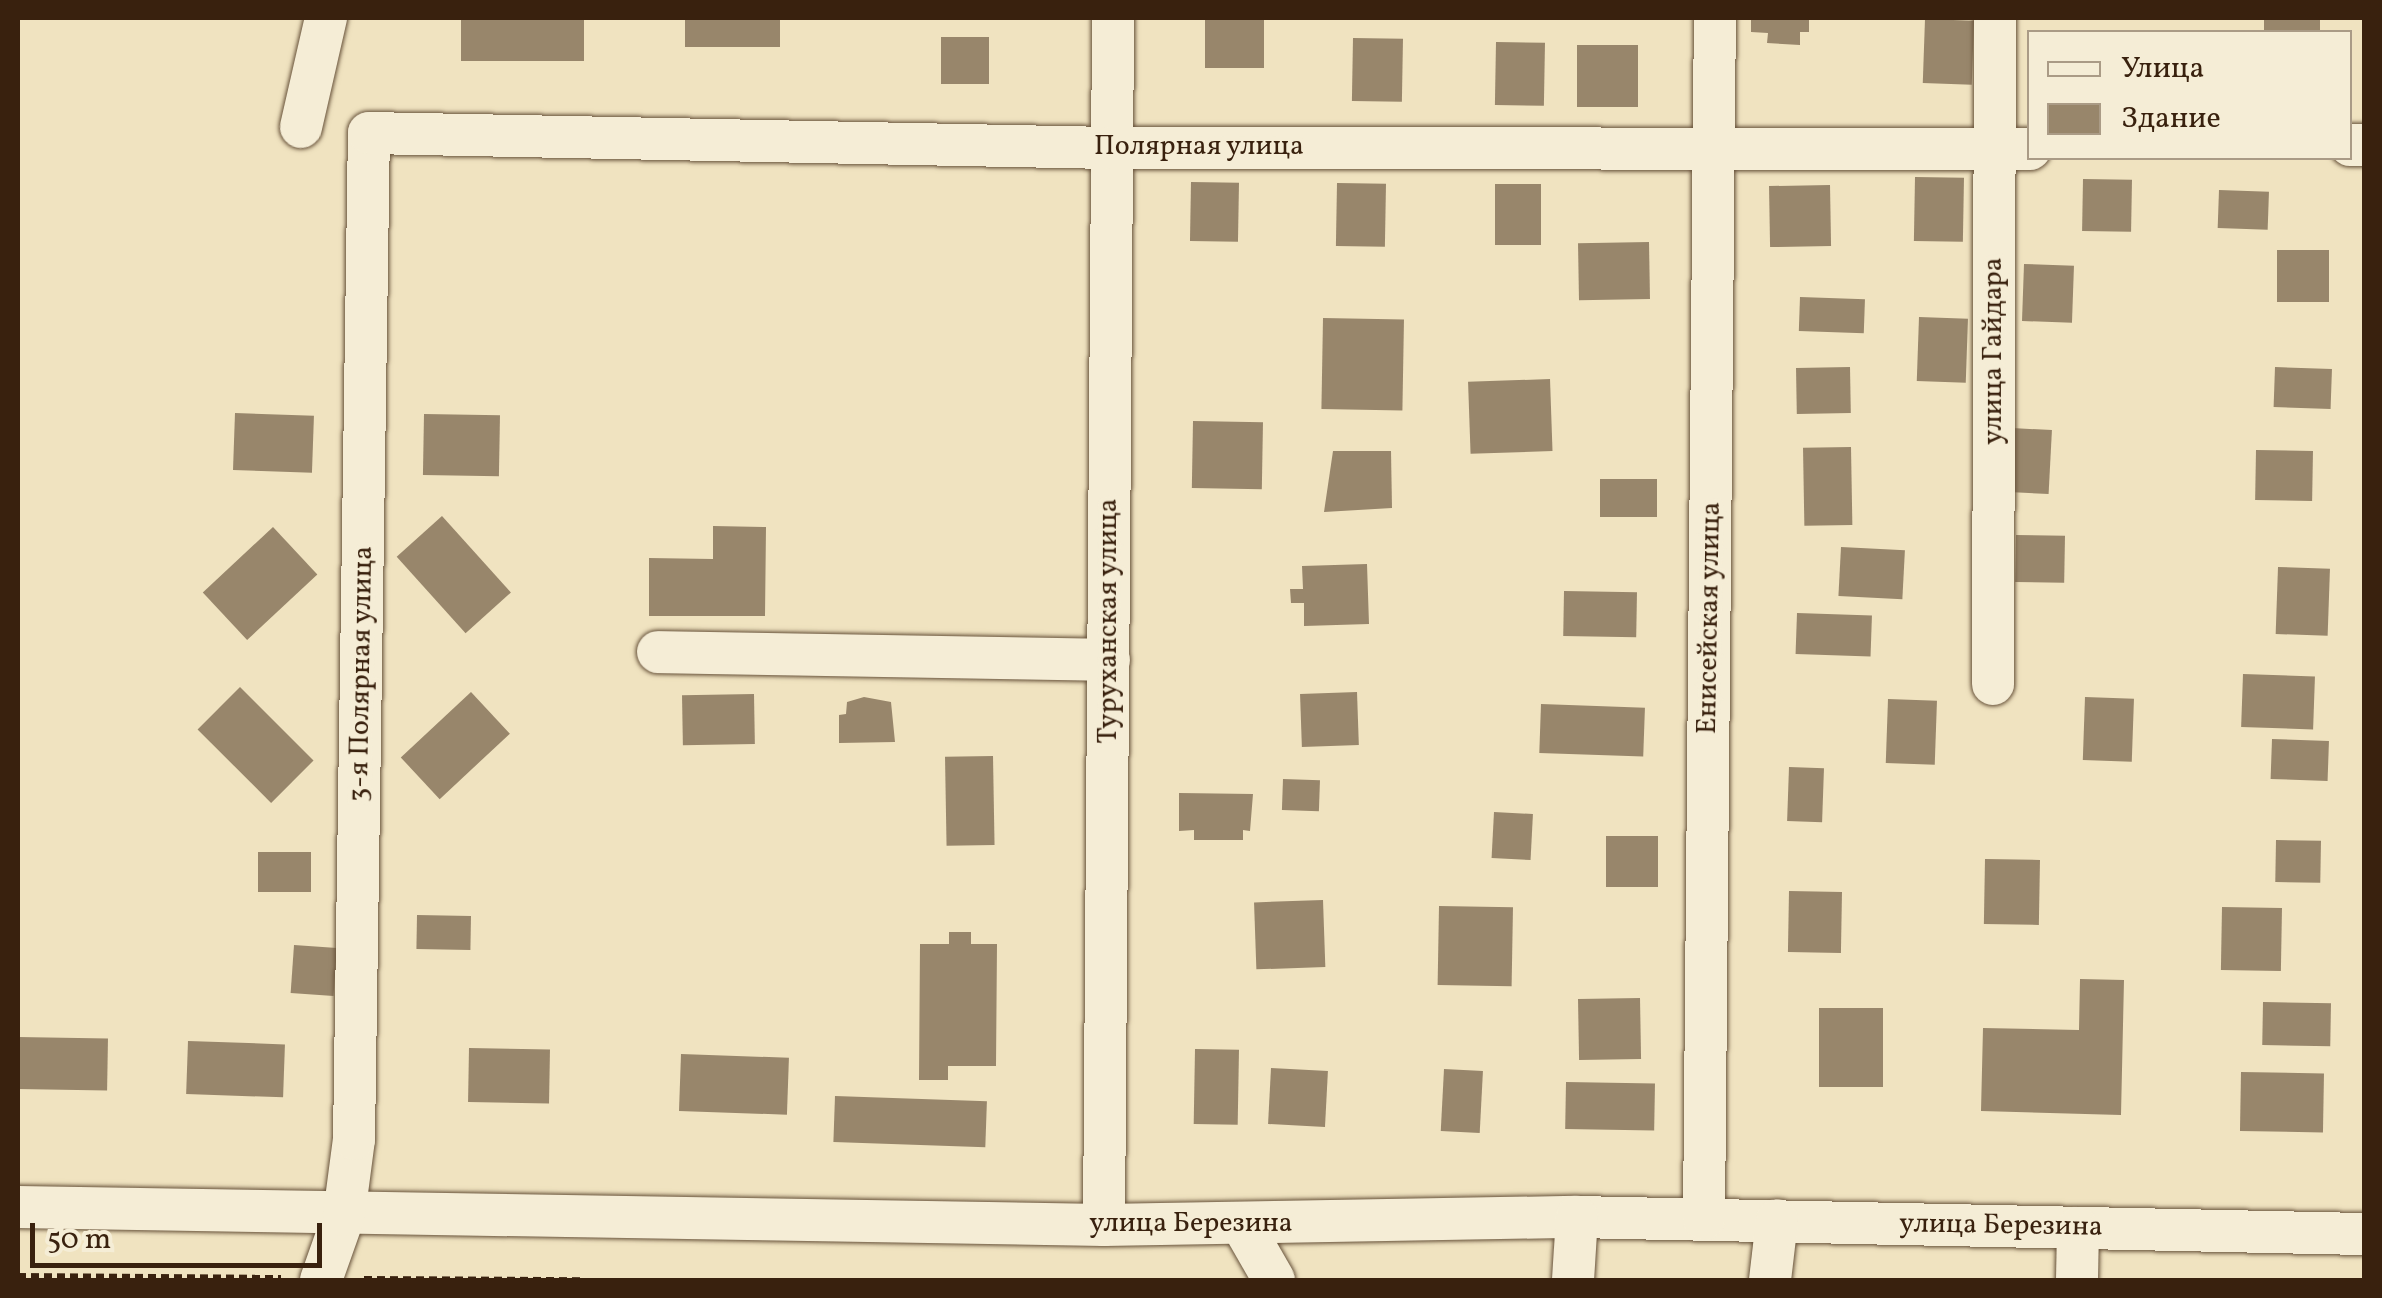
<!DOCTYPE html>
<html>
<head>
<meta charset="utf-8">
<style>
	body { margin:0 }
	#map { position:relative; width:2382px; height:1298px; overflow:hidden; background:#f0e3c0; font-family:Vollkorn,serif }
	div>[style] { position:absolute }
	.building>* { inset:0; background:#98866b; transform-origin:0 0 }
	.path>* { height:6px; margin-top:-3px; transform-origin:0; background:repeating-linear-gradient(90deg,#39210e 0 8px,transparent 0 13px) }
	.roads { filter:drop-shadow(0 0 2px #67523a) drop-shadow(0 0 2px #67523a) }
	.minor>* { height:42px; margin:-21px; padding:0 21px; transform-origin:21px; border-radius:21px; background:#f5edd6 }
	span { translate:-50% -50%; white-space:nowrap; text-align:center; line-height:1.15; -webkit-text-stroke:9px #f5edd6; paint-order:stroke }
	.street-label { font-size:28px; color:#39210e }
	.frame { position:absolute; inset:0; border:20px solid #39210e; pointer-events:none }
	.legend { position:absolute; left:2027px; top:30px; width:325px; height:130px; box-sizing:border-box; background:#f5edd6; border:2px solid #aa9b86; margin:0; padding:12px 18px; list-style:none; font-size:30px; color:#39210e }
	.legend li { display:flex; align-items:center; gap:20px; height:50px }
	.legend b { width:50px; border:2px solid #aa9b86 }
	.scale { position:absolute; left:30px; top:1223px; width:292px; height:45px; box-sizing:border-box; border:5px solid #39210e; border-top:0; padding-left:12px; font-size:30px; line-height:35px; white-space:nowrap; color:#39210e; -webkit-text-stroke:8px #f5edd6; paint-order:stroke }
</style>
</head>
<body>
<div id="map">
	<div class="building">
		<i style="left:461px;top:18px;width:123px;height:43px"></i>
		<i style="left:685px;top:18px;width:95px;height:29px"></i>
		<i style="left:1205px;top:18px;width:59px;height:50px"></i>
		<i style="clip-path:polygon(1751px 18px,1809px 18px,1809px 32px,1800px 32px,1800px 45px,1767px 43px,1768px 33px,1751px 32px)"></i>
		<i style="left:2264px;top:18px;width:56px;height:14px"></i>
		<i style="left:1925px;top:19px;width:49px;height:64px;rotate:2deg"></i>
		<i style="left:941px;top:37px;width:48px;height:47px"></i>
		<i style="left:1353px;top:38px;width:50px;height:63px;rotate:1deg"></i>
		<i style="left:1496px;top:42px;width:49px;height:63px;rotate:1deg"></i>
		<i style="left:1577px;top:45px;width:61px;height:62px"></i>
		<i style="left:1915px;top:177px;width:49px;height:64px;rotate:1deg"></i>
		<i style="left:2083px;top:179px;width:49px;height:52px;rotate:1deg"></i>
		<i style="left:1191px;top:182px;width:48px;height:59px;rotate:1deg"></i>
		<i style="left:1337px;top:183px;width:49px;height:63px;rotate:1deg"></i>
		<i style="left:1495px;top:184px;width:46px;height:61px"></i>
		<i style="left:1830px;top:185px;width:61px;height:61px;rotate:89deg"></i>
		<i style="left:2219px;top:190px;width:50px;height:38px;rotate:2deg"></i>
		<i style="left:1649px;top:242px;width:57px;height:71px;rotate:89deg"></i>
		<i style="left:2277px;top:250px;width:52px;height:52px"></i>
		<i style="left:2024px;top:264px;width:50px;height:57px;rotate:2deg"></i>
		<i style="left:1800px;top:297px;width:65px;height:34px;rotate:2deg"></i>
		<i style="left:1919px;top:317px;width:49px;height:64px;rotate:2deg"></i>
		<i style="left:1323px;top:318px;width:81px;height:91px;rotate:1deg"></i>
		<i style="left:1850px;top:367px;width:46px;height:54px;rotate:89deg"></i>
		<i style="left:2275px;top:367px;width:57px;height:40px;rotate:2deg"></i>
		<i style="left:1550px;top:379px;width:72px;height:82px;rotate:88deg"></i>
		<i style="left:235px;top:413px;width:79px;height:57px;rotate:2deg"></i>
		<i style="left:424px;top:414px;width:76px;height:61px;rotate:1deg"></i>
		<i style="left:1193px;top:421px;width:70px;height:67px;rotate:1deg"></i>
		<i style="left:2012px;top:428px;width:40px;height:64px;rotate:3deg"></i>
		<i style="left:1851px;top:447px;width:78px;height:48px;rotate:89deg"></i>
		<i style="left:2256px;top:450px;width:57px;height:50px;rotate:1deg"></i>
		<i style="clip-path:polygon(1333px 451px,1391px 451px,1392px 508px,1324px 512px)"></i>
		<i style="left:1657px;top:479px;width:38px;height:57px;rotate:90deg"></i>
		<i style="left:442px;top:516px;width:103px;height:61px;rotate:48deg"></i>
		<i style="clip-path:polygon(713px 526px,766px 527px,765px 616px,649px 616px,649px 558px,713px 559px)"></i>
		<i style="left:273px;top:527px;width:65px;height:96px;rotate:47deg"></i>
		<i style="left:2016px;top:535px;width:49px;height:47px;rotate:1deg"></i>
		<i style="left:1841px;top:547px;width:64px;height:49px;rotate:3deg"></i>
		<i style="clip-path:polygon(1367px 564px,1369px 624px,1304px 626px,1304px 603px,1291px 603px,1290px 589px,1303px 589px,1302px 566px)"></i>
		<i style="left:2278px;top:567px;width:52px;height:67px;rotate:2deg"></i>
		<i style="left:1564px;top:591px;width:73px;height:45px;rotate:1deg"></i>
		<i style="left:1797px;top:613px;width:75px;height:41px;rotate:2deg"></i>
		<i style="left:2243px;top:674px;width:72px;height:53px;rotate:2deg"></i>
		<i style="left:240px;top:687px;width:104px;height:60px;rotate:45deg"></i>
		<i style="left:471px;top:692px;width:57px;height:96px;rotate:47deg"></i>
		<i style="left:1357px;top:692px;width:53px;height:57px;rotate:88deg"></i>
		<i style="left:754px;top:694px;width:50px;height:72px;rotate:89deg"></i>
		<i style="clip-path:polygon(864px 697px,891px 702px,895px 742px,839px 743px,839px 715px,846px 714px,847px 702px)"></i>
		<i style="left:2085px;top:697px;width:49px;height:63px;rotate:2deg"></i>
		<i style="left:1888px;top:699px;width:49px;height:64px;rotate:2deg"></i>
		<i style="left:1541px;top:704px;width:104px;height:49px;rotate:2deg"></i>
		<i style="left:2272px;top:739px;width:57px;height:40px;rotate:2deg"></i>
		<i style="left:993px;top:756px;width:89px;height:48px;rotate:89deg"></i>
		<i style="left:1789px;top:767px;width:35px;height:54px;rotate:2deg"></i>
		<i style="left:1283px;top:779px;width:37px;height:31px;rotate:2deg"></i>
		<i style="clip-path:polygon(1179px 793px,1253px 794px,1250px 831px,1243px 830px,1243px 840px,1194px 840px,1194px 830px,1179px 831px)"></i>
		<i style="left:1494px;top:812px;width:39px;height:46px;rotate:3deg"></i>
		<i style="left:1606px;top:836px;width:52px;height:51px"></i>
		<i style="left:2276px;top:840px;width:45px;height:42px;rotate:1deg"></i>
		<i style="left:258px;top:852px;width:53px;height:40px"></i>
		<i style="left:1985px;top:859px;width:55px;height:65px;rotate:1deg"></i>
		<i style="left:1789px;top:891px;width:53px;height:61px;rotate:1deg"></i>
		<i style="left:1323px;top:900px;width:67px;height:69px;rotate:88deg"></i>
		<i style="left:1439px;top:906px;width:74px;height:79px;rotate:1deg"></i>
		<i style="left:2222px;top:907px;width:60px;height:63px;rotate:1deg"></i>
		<i style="left:417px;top:915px;width:54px;height:34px;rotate:1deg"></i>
		<i style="clip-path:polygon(949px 932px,971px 932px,971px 944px,997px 944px,996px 1066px,948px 1066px,948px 1080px,919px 1080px,920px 944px,949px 944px)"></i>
		<i style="left:294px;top:945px;width:43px;height:48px;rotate:4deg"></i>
		<i style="clip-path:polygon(2080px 979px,2124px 980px,2121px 1115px,1981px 1111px,1983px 1028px,2079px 1030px)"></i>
		<i style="left:1640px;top:998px;width:61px;height:62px;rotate:89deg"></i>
		<i style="left:2263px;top:1002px;width:68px;height:43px;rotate:1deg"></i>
		<i style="left:1819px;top:1008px;width:64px;height:79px"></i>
		<i style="left:18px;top:1037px;width:90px;height:52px;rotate:1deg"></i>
		<i style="left:188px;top:1041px;width:97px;height:53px;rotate:2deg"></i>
		<i style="left:469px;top:1048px;width:81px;height:54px;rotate:1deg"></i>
		<i style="left:1195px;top:1049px;width:44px;height:75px;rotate:1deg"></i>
		<i style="left:681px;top:1054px;width:108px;height:57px;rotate:2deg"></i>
		<i style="left:1271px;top:1068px;width:57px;height:56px;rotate:3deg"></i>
		<i style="left:1444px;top:1069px;width:39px;height:62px;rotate:3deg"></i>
		<i style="left:2241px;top:1072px;width:83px;height:59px;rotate:1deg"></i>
		<i style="left:1566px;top:1082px;width:89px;height:47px;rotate:1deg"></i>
		<i style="left:835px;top:1096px;width:152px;height:46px;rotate:2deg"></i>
	</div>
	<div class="path">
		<i style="left:18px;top:1276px;width:263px;rotate:0.4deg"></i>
		<i style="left:364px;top:1279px;width:220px;rotate:0.3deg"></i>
	</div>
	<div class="roads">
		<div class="minor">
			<i style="left:301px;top:127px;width:112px;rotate:-77.1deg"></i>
			<i style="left:2350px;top:145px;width:14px"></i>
			<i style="left:658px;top:652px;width:451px;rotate:1deg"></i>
			<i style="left:1993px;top:684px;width:666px;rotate:-89.83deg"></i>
			<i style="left:18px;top:1207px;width:1086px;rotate:0.95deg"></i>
			<i style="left:1104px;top:1225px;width:473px;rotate:-1deg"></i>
			<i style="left:1577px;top:1217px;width:787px;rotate:1.24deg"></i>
			<i style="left:1704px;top:1219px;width:1201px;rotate:-89.48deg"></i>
			<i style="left:1104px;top:1225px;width:1207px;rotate:-89.57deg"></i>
			<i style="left:1243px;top:1226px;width:62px;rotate:60.1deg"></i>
			<i style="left:321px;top:1280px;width:69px;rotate:-70.5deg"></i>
			<i style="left:344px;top:1215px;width:77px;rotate:-82.5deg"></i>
			<i style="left:354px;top:1139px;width:1006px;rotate:-89.15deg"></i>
			<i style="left:369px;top:133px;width:742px;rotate:1.16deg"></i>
			<i style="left:1111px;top:148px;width:919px;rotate:0.06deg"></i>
			<i style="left:1573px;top:1280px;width:63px;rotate:-86.4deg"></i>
			<i style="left:1770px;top:1280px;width:60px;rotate:-83.3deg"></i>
			<i style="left:2077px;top:1280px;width:52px;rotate:-88.9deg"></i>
		</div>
	</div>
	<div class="street-label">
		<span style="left:1199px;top:147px">Полярная улица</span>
		<span style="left:1994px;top:351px;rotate:-90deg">улица Гайдара</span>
		<span style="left:1710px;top:618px;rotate:-89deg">Енисейская улица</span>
		<span style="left:1109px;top:621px;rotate:-90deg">Туруханская улица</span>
		<span style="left:362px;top:674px;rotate:-89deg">3-я Полярная улица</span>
		<span style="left:1191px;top:1224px">улица Березина</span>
		<span style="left:2001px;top:1226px;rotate:1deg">улица Березина</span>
	</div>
	<div class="frame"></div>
	<ul class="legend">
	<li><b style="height:12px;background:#f5edd6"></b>Улица</li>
	<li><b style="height:28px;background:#98866b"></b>Здание</li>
	</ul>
	<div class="scale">50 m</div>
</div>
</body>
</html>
